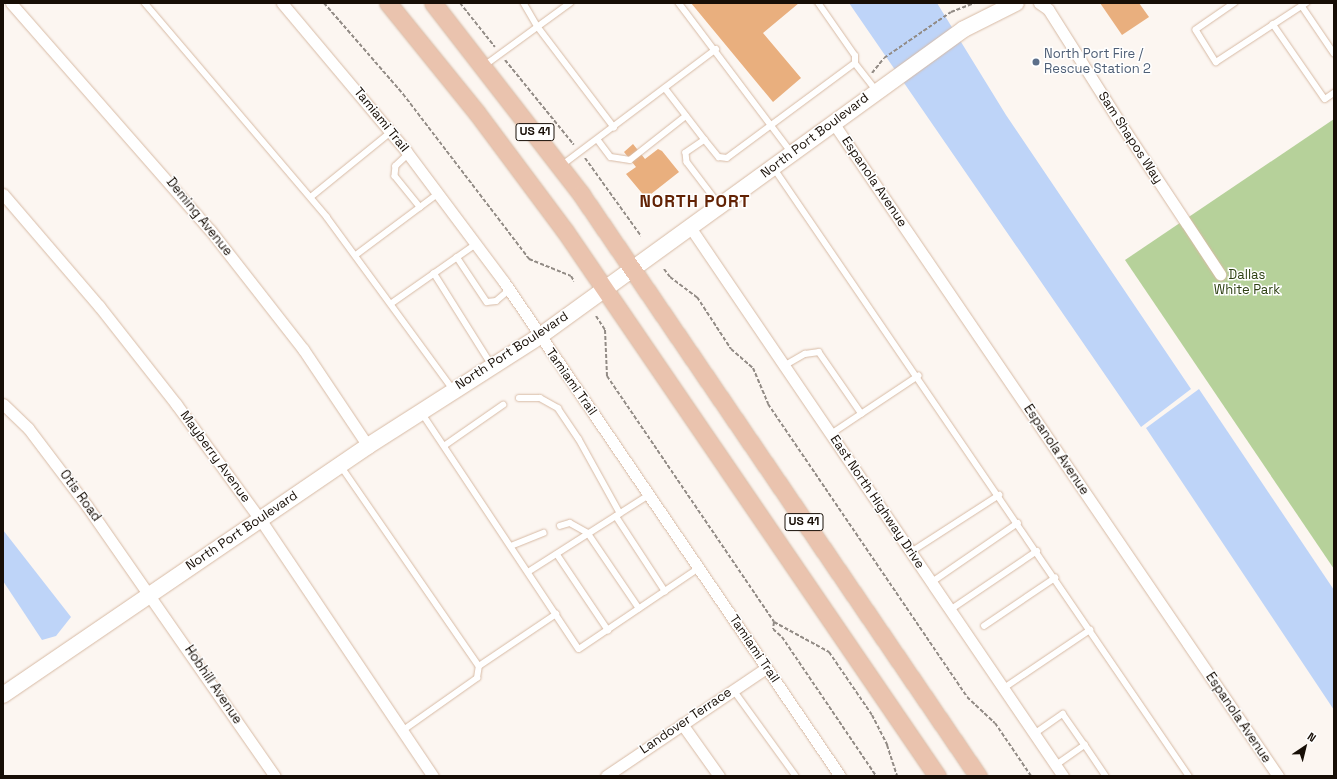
<!DOCTYPE html>
<html>
<head>
<meta charset="utf-8">
<style>
	body { margin:0 }
	#map { position:relative; width:1337px; height:779px; overflow:hidden; background:#fcf6f1; font-family:"Space Grotesk",sans-serif }
	div>[style] { position:absolute }
	.green>* { inset:0; background:#b6d19a }
	.water>* { inset:0; background:#bed4f8 }
	.building>* { inset:0; background:#e9af7e }
	.path>* { height:2px; margin-top:-1px; transform-origin:0; background:repeating-linear-gradient(90deg,#928b85 0 4px,transparent 0 6px) }
	.roads { filter:drop-shadow(0 0 1px #d7baa4) drop-shadow(0 0 1px #d7baa4) }
	.lane>* { height:5.5px; margin:-2.75px; padding:0 2.75px; transform-origin:2.75px; border-radius:2.75px; background:#fff }
	.street>* { height:11px; margin:-5.5px; padding:0 5.5px; transform-origin:5.5px; border-radius:5.5px; background:#fff }
	.secondary>* { height:16px; margin:-8px; padding:0 8px; transform-origin:8px; border-radius:8px; background:#fff }
	.primary>* { height:17px; margin:-8.5px; padding:0 8.5px; transform-origin:8.5px; border-radius:8.5px; background:#eac3ae }
	.dots>* { width:11px; height:11px; translate:-50% -50%; box-sizing:border-box; border:2px solid #fff; border-radius:50% }
	span { translate:-50% -50%; white-space:nowrap; text-align:center; line-height:1.15; -webkit-text-stroke:3px #fff; paint-order:stroke }
	.shield-label span { padding:1px 3px; background:#fff; border:1px solid; border-radius:3px; -webkit-text-stroke-width:0 }
	.shield-label { font-size:12px; color:#170e06; font-weight:700 }
	.service-label { font-size:13px; color:#4e5e75 }
	.left { translate:0 -50%; text-align:left }
	.street-label { font-size:13px; color:#170e06 }
	.park-label { font-size:13px; color:#2d4012 }
	.district-label { font-size:17px; color:#622204; font-weight:700; letter-spacing:1px }
	.frame { position:absolute; inset:0; border:4px solid #170e06; pointer-events:none }
	.north { position:absolute; left:1285px; top:727px; width:40px; height:40px; -webkit-text-stroke:3px #fff; paint-order:stroke; rotate:35deg; font-size:11px; font-weight:700; line-height:16px; text-align:center; color:#170e06 }
	.north::after { content:''; display:block; margin:auto; width:14px; height:18px; background:#170e06; clip-path:polygon(50% 0,100% 100%,50% 72%,0 100%) }
</style>
</head>
<body>
<div id="map">
	<div class="green">
		<i style="clip-path:polygon(1334px 119px,1334px 569px,1125px 260px)"></i>
	</div>
	<div class="water">
		<i style="clip-path:polygon(849px 3px,937px 3px,1006px 115px,1191px 389px,1141px 427px)"></i>
		<i style="clip-path:polygon(1199px 389px,1334px 590px,1334px 710px,1146px 428px)"></i>
		<i style="clip-path:polygon(3px 530px,71px 617px,56px 636px,42px 640px,3px 581px)"></i>
	</div>
	<div class="building">
		<i style="clip-path:polygon(691px 3px,799px 3px,763px 33px,801px 78px,773px 102px)"></i>
		<i style="clip-path:polygon(1100px 3px,1139px 3px,1149px 17px,1122px 35px)"></i>
		<i style="clip-path:polygon(633px 144px,645px 159px,658px 149px,662px 151px,679px 172px,646px 198px,626px 174px,636px 167px,624px 152px)"></i>
	</div>
	<div class="path">
		<i style="left:324px;top:3px;width:121px;rotate:49deg"></i>
		<i style="left:403px;top:94px;width:208px;rotate:52.6deg"></i>
		<i style="left:529px;top:259px;width:45px;rotate:22deg"></i>
		<i style="left:571px;top:276px;width:6px;rotate:59deg"></i>
		<i style="left:460px;top:3px;width:56px;rotate:51.5deg"></i>
		<i style="left:505px;top:60px;width:109px;rotate:50.9deg"></i>
		<i style="left:872px;top:73px;width:19px;rotate:-51deg"></i>
		<i style="left:884px;top:58px;width:81px;rotate:-34.5deg"></i>
		<i style="left:951px;top:12px;width:25px;rotate:-21deg"></i>
		<i style="left:585px;top:158px;width:96px;rotate:54.3deg"></i>
		<i style="left:664px;top:269px;width:10px;rotate:53deg"></i>
		<i style="left:670px;top:277px;width:34px;rotate:37deg"></i>
		<i style="left:697px;top:297px;width:62px;rotate:56.8deg"></i>
		<i style="left:731px;top:349px;width:29px;rotate:41deg"></i>
		<i style="left:753px;top:368px;width:39px;rotate:67deg"></i>
		<i style="left:768px;top:404px;width:354px;rotate:55.8deg"></i>
		<i style="left:967px;top:697px;width:38px;rotate:43deg"></i>
		<i style="left:995px;top:723px;width:64px;rotate:55.8deg"></i>
		<i style="left:596px;top:316px;width:17px;rotate:57deg"></i>
		<i style="left:605px;top:330px;width:46px;rotate:87.5deg"></i>
		<i style="left:607px;top:376px;width:297px;rotate:55.8deg"></i>
		<i style="left:774px;top:622px;width:63px;rotate:28.6deg"></i>
		<i style="left:829px;top:652px;width:76px;rotate:55.7deg"></i>
		<i style="left:872px;top:715px;width:34px;rotate:63deg"></i>
		<i style="left:887px;top:745px;width:33px;rotate:72deg"></i>
		<i style="left:774px;top:622px;width:7px;rotate:98deg"></i>
		<i style="left:773px;top:629px;width:12px;rotate:42deg"></i>
		<i style="left:782px;top:637px;width:168px;rotate:55.9deg"></i>
	</div>
	<div class="roads">
		<div class="lane">
			<i style="left:145px;top:3px;width:281px;rotate:49.6deg"></i>
			<i style="left:327px;top:217px;width:213px;rotate:53.8deg"></i>
			<i style="left:524px;top:3px;width:28px;rotate:60deg"></i>
			<i style="left:538px;top:27px;width:126px;rotate:52.8deg"></i>
			<i style="left:679px;top:3px;width:188px;rotate:53deg"></i>
			<i style="left:1235px;top:3px;width:47px;rotate:145.3deg"></i>
			<i style="left:1196px;top:30px;width:38px;rotate:58deg"></i>
			<i style="left:1216px;top:62px;width:108px;rotate:-33.2deg"></i>
			<i style="left:1302px;top:6px;width:57px;rotate:55.8deg"></i>
			<i style="left:1273px;top:24px;width:91px;rotate:55.3deg"></i>
			<i style="left:1325px;top:99px;width:11px;rotate:-34deg"></i>
			<i style="left:855px;top:63px;width:34px;rotate:52deg"></i>
			<i style="left:484px;top:66px;width:107px;rotate:-36.2deg"></i>
			<i style="left:665px;top:88px;width:66px;rotate:52.4deg"></i>
			<i style="left:705px;top:140px;width:23px;rotate:146deg"></i>
			<i style="left:686px;top:153px;width:9px;rotate:84deg"></i>
			<i style="left:687px;top:162px;width:53px;rotate:52.7deg"></i>
			<i style="left:598px;top:140px;width:21px;rotate:53deg"></i>
			<i style="left:611px;top:157px;width:19px;rotate:9deg"></i>
			<i style="left:630px;top:160px;width:71px;rotate:-38.2deg"></i>
			<i style="left:705px;top:140px;width:22px;rotate:51deg"></i>
			<i style="left:719px;top:157px;width:8px;rotate:7deg"></i>
			<i style="left:727px;top:158px;width:159px;rotate:-36.6deg"></i>
			<i style="left:855px;top:63px;width:7px;rotate:-90deg"></i>
			<i style="left:855px;top:56px;width:65px;rotate:-124.9deg"></i>
			<i style="left:409px;top:154px;width:18px;rotate:137deg"></i>
			<i style="left:396px;top:166px;width:10px;rotate:96deg"></i>
			<i style="left:395px;top:176px;width:40px;rotate:51deg"></i>
			<i style="left:561px;top:166px;width:194px;rotate:-37deg"></i>
			<i style="left:774px;top:168px;width:736px;rotate:55.68deg"></i>
			<i style="left:311px;top:197px;width:103px;rotate:-39.1deg"></i>
			<i style="left:356px;top:255px;width:104px;rotate:-36.8deg"></i>
			<i style="left:457px;top:257px;width:54px;rotate:56.3deg"></i>
			<i style="left:487px;top:302px;width:9px;rotate:-6deg"></i>
			<i style="left:496px;top:301px;width:17px;rotate:-40deg"></i>
			<i style="left:434px;top:273px;width:109px;rotate:57.8deg"></i>
			<i style="left:392px;top:303px;width:103px;rotate:-35.1deg"></i>
			<i style="left:784px;top:366px;width:24px;rotate:-30deg"></i>
			<i style="left:805px;top:354px;width:14px;rotate:-8deg"></i>
			<i style="left:819px;top:352px;width:75px;rotate:55.3deg"></i>
			<i style="left:519px;top:398px;width:21px"></i>
			<i style="left:540px;top:398px;width:21px;rotate:29deg"></i>
			<i style="left:558px;top:408px;width:37px;rotate:56deg"></i>
			<i style="left:579px;top:439px;width:85px;rotate:61deg"></i>
			<i style="left:422px;top:413px;width:283px;rotate:56.4deg"></i>
			<i style="left:579px;top:649px;width:145px;rotate:-34deg"></i>
			<i style="left:831px;top:434px;width:105px;rotate:-33.7deg"></i>
			<i style="left:444px;top:446px;width:72px;rotate:-34.8deg"></i>
			<i style="left:341px;top:466px;width:243px;rotate:55.4deg"></i>
			<i style="left:479px;top:666px;width:93px;rotate:-34deg"></i>
			<i style="left:616px;top:516px;width:90px;rotate:56.8deg"></i>
			<i style="left:560px;top:526px;width:10px;rotate:-17deg"></i>
			<i style="left:570px;top:523px;width:21px;rotate:29deg"></i>
			<i style="left:588px;top:533px;width:91px;rotate:55.8deg"></i>
			<i style="left:511px;top:546px;width:35px;rotate:-22deg"></i>
			<i style="left:911px;top:552px;width:105px;rotate:-32.9deg"></i>
			<i style="left:557px;top:554px;width:92px;rotate:56.1deg"></i>
			<i style="left:528px;top:572px;width:143px;rotate:-32.5deg"></i>
			<i style="left:932px;top:582px;width:104px;rotate:-34.5deg"></i>
			<i style="left:950px;top:610px;width:105px;rotate:-34.1deg"></i>
			<i style="left:984px;top:626px;width:86px;rotate:-34.1deg"></i>
			<i style="left:1004px;top:688px;width:104px;rotate:-34deg"></i>
			<i style="left:733px;top:689px;width:107px;rotate:54.1deg"></i>
			<i style="left:402px;top:731px;width:92px;rotate:-35.2deg"></i>
			<i style="left:477px;top:678px;width:12px;rotate:-81deg"></i>
			<i style="left:1034px;top:734px;width:35px;rotate:-35deg"></i>
			<i style="left:1063px;top:714px;width:38px;rotate:55deg"></i>
			<i style="left:1056px;top:765px;width:35px;rotate:-35deg"></i>
			<i style="left:1085px;top:745px;width:37px;rotate:56deg"></i>
		</div>
		<div class="street">
			<i style="left:11px;top:3px;width:302px;rotate:48.8deg"></i>
			<i style="left:210px;top:230px;width:151px;rotate:52deg"></i>
			<i style="left:303px;top:349px;width:117px;rotate:56.2deg"></i>
			<i style="left:282px;top:3px;width:193px;rotate:50deg"></i>
			<i style="left:406px;top:151px;width:164px;rotate:53.2deg"></i>
			<i style="left:504px;top:282px;width:597px;rotate:55.78deg"></i>
			<i style="left:1039px;top:3px;width:11px;rotate:34deg"></i>
			<i style="left:1048px;top:9px;width:138px;rotate:57.7deg"></i>
			<i style="left:1122px;top:126px;width:178px;rotate:56.5deg"></i>
			<i style="left:834px;top:124px;width:789px;rotate:55.75deg"></i>
			<i style="left:3px;top:194px;width:148px;rotate:49.4deg"></i>
			<i style="left:99px;top:306px;width:125px;rotate:51.8deg"></i>
			<i style="left:176px;top:404px;width:142px;rotate:53.9deg"></i>
			<i style="left:260px;top:519px;width:310px;rotate:56.1deg"></i>
			<i style="left:690px;top:227px;width:664px;rotate:55.81deg"></i>
			<i style="left:3px;top:404px;width:35px;rotate:44deg"></i>
			<i style="left:28px;top:428px;width:98px;rotate:52.9deg"></i>
			<i style="left:87px;top:506px;width:329px;rotate:55.2deg"></i>
			<i style="left:682px;top:724px;width:64px;rotate:54.6deg"></i>
			<i style="left:606px;top:776px;width:193px;rotate:-34deg"></i>
		</div>
		<div class="secondary">
			<i style="left:3px;top:695px;width:442px;rotate:-34.3deg"></i>
			<i style="left:368px;top:446px;width:204px;rotate:-32.6deg"></i>
			<i style="left:540px;top:336px;width:523px;rotate:-35.91deg"></i>
			<i style="left:964px;top:29px;width:58px;rotate:-26.6deg"></i>
		</div>
		<div class="primary">
			<i style="left:388px;top:3px;width:141px;rotate:51deg"></i>
			<i style="left:477px;top:113px;width:147px;rotate:53.3deg"></i>
			<i style="left:565px;top:231px;width:660px;rotate:55.68deg"></i>
			<i style="left:433px;top:3px;width:242px;rotate:52.2deg"></i>
			<i style="left:581px;top:194px;width:705px;rotate:55.7deg"></i>
		</div>
	</div>
	<div class="dots">
		<i style="left:1036px;top:62px;background:#5c6f8a"></i>
	</div>
	<div class="shield-label">
		<span style="left:535px;top:132px">US 41</span>
		<span style="left:804px;top:522px">US 41</span>
	</div>
	<div class="service-label">
		<span class="left" style="left:1044px;top:62px">North Port Fire /<br>Rescue Station 2</span>
	</div>
	<div class="street-label">
		<span style="left:381px;top:120px;rotate:51deg">Tamiami Trail</span>
		<span style="left:815px;top:136px;rotate:-37deg">North Port Boulevard</span>
		<span style="left:1130px;top:138px;rotate:57deg">Sam Shapos Way</span>
		<span style="left:874px;top:182px;rotate:56deg">Espanola Avenue</span>
		<span style="left:199px;top:217px;rotate:51deg">Deming Avenue</span>
		<span style="left:512px;top:351px;rotate:-33deg">North Port Boulevard</span>
		<span style="left:571px;top:382px;rotate:55deg">Tamiami Trail</span>
		<span style="left:1056px;top:450px;rotate:56deg">Espanola Avenue</span>
		<span style="left:215px;top:457px;rotate:54deg">Mayberry Avenue</span>
		<span style="left:80px;top:496px;rotate:54deg">Otis Road</span>
		<span style="left:877px;top:502px;rotate:56deg">East North Highway Drive</span>
		<span style="left:242px;top:531px;rotate:-34deg">North Port Boulevard</span>
		<span style="left:754px;top:649px;rotate:56deg">Tamiami Trail</span>
		<span style="left:213px;top:685px;rotate:56deg">Hobhill Avenue</span>
		<span style="left:1238px;top:718px;rotate:56deg">Espanola Avenue</span>
		<span style="left:686px;top:721px;rotate:-34deg">Landover Terrace</span>
	</div>
	<div class="park-label">
		<span style="left:1247px;top:283px">Dallas<br>White Park</span>
	</div>
	<div class="district-label">
		<span style="left:695px;top:202px">NORTH PORT</span>
	</div>
	<div class="frame"></div>
	<div class="north">N</div>
</div>
</body>
</html>
